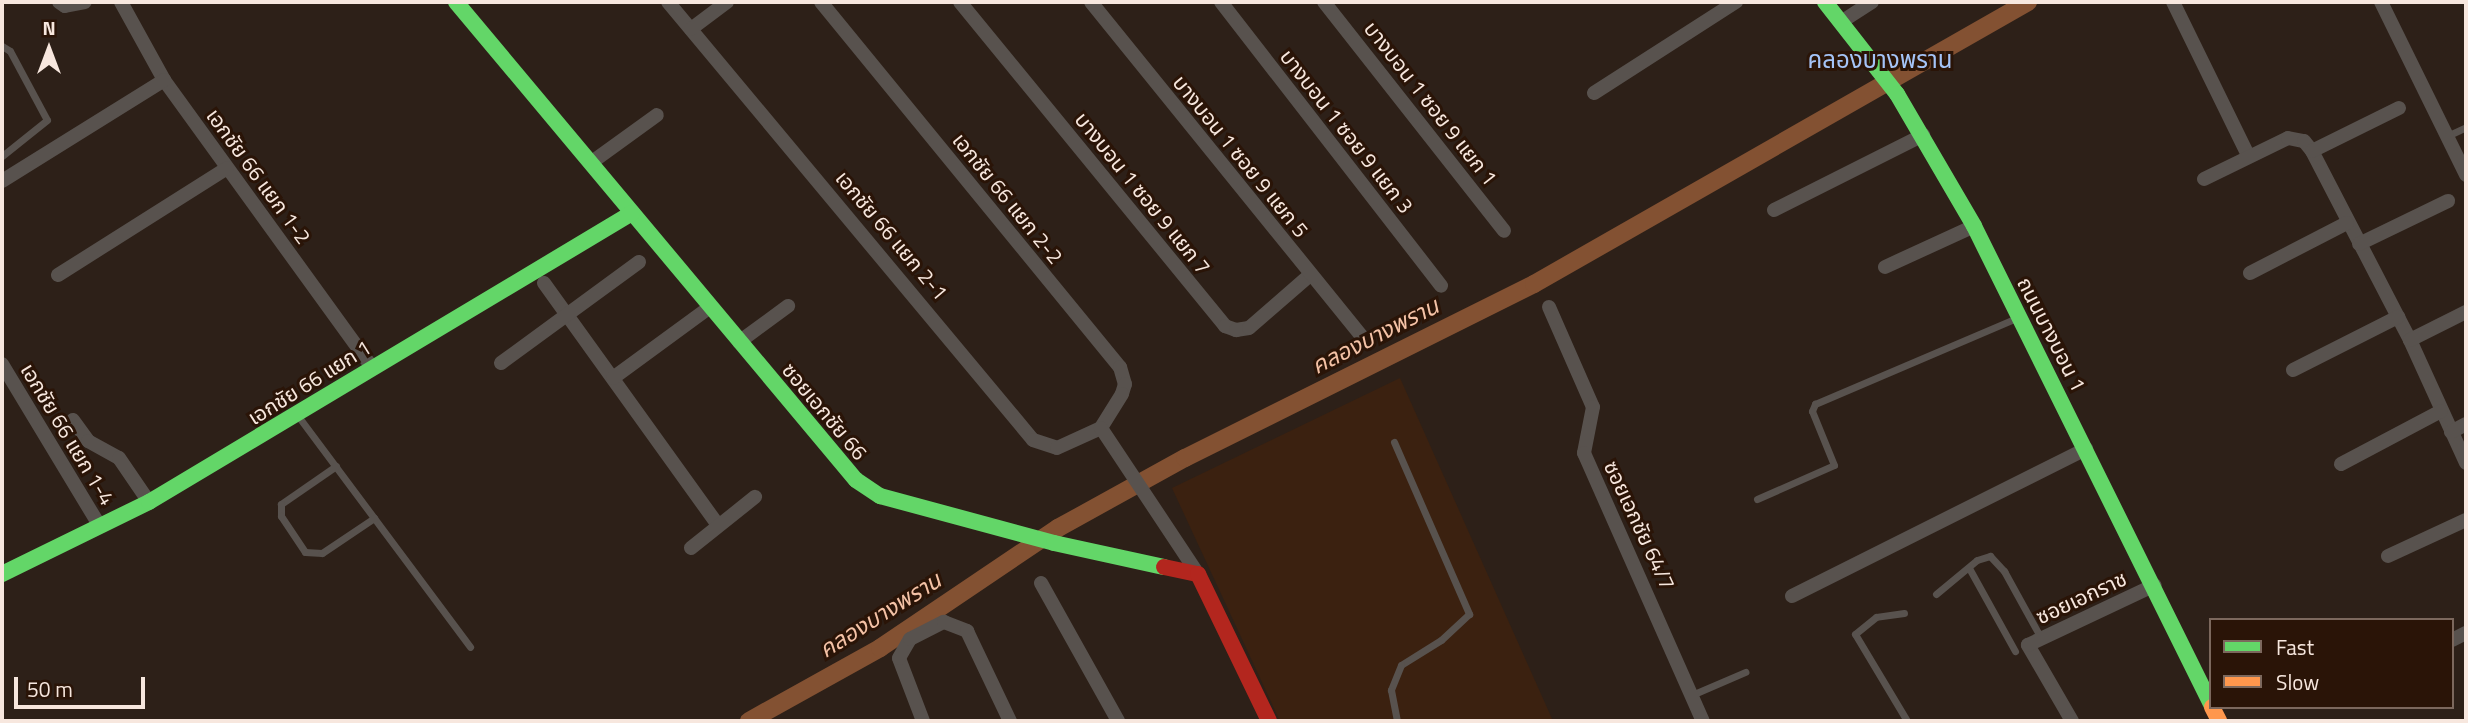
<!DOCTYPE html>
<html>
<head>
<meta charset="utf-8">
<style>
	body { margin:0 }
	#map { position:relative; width:2468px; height:723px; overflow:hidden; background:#2d2018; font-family:"Titillium Web","Noto Sans Thai",sans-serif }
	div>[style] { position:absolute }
	.built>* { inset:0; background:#3b2110 }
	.canal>* { height:18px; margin:-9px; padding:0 9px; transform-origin:9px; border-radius:9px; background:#835132 }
	.lane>* { height:7px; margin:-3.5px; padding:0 3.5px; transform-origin:3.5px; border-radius:3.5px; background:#58524e }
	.street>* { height:14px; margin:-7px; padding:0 7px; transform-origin:7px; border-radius:7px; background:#58524e }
	.fast>* { height:16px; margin:-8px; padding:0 8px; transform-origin:8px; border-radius:8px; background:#63d668 }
	.slow>* { height:16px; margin:-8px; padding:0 8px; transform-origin:8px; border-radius:8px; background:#ff974d }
	.jam>* { height:16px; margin:-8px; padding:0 8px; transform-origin:8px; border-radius:8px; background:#b3261e }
	span { translate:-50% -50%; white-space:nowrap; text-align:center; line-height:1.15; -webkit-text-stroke:6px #2a1407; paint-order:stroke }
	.street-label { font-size:21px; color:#f7e7de }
	.water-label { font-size:23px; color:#f4c2a6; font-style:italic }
	.quarter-label { font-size:24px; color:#a5c4f7 }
	.frame { position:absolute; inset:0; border:4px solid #f7e7de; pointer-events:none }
	.legend { position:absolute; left:2209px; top:618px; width:245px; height:91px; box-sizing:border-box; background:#2a1407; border:2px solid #7c685d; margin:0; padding:9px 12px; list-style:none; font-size:21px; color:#f7e7de }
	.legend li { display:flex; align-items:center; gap:14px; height:35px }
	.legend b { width:35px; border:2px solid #7c685d }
	.north { position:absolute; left:14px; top:14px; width:70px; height:70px; -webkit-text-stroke:5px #2a1407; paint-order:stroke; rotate:0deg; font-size:19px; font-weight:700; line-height:28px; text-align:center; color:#f7e7de }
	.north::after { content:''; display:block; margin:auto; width:24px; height:32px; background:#f7e7de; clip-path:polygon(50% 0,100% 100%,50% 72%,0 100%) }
	.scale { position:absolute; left:14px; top:677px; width:131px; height:32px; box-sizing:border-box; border:4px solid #f7e7de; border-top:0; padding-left:9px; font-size:21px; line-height:24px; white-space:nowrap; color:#f7e7de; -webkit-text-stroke:5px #2a1407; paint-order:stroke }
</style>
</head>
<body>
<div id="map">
	<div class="built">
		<i style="clip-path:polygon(1400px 378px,1553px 721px,1280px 721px,1172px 488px)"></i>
	</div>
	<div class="canal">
		<i style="left:749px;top:721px;width:150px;rotate:-29.1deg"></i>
		<i style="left:880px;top:648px;width:215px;rotate:-34deg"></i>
		<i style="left:1058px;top:528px;width:145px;rotate:-28.9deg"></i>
		<i style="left:1185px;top:458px;width:390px;rotate:-26.5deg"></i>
		<i style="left:1534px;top:284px;width:569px;rotate:-29.72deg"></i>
	</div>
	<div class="lane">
		<i style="left:2px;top:46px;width:9px;rotate:32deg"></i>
		<i style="left:10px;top:51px;width:78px;rotate:61.8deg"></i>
		<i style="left:47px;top:120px;width:58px;rotate:141.3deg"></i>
		<i style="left:2447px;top:136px;width:21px;rotate:-25deg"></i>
		<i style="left:298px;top:416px;width:288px;rotate:53.3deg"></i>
		<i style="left:1394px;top:442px;width:188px;rotate:66.4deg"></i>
		<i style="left:1469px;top:614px;width:38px;rotate:137deg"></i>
		<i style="left:1441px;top:640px;width:47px;rotate:148deg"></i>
		<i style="left:1401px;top:665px;width:27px;rotate:112deg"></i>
		<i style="left:1391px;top:690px;width:32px;rotate:79deg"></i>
		<i style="left:336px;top:466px;width:67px;rotate:145.4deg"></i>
		<i style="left:281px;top:504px;width:12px;rotate:90deg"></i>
		<i style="left:281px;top:516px;width:43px;rotate:56.3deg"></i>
		<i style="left:305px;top:552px;width:17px;rotate:3deg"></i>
		<i style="left:322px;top:553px;width:63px;rotate:-33.9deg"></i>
		<i style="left:1757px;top:499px;width:84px;rotate:-23.8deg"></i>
		<i style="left:1834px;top:465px;width:58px;rotate:-112.2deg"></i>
		<i style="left:1812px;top:411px;width:8px;rotate:-67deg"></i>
		<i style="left:1815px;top:404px;width:222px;rotate:-23.1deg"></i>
		<i style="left:1969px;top:568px;width:95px;rotate:61deg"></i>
		<i style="left:1936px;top:594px;width:53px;rotate:-39.7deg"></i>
		<i style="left:1977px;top:560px;width:14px;rotate:-17deg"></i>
		<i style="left:1990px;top:556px;width:21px;rotate:47deg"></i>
		<i style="left:2004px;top:571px;width:77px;rotate:61.1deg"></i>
		<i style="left:1904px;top:613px;width:28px;rotate:172deg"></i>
		<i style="left:1876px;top:617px;width:27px;rotate:141deg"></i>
		<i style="left:1855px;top:634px;width:101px;rotate:59.1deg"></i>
		<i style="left:1694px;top:694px;width:56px;rotate:-23.3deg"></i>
	</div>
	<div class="street">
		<i style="left:59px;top:2px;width:7px;rotate:34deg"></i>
		<i style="left:65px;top:6px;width:20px;rotate:-11deg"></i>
		<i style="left:121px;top:2px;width:89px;rotate:61.1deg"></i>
		<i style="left:164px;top:80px;width:354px;rotate:54.1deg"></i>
		<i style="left:668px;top:2px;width:570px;rotate:50.19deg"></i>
		<i style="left:1033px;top:440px;width:25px;rotate:18deg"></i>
		<i style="left:1057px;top:448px;width:48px;rotate:-24.4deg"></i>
		<i style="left:821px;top:2px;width:472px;rotate:50.7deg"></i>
		<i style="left:1120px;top:367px;width:18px;rotate:74deg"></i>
		<i style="left:1125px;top:384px;width:10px;rotate:107deg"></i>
		<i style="left:1122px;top:394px;width:40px;rotate:122deg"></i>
		<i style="left:960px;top:2px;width:419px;rotate:50.7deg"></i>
		<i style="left:1225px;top:326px;width:12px;rotate:20deg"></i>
		<i style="left:1236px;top:330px;width:13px;rotate:-9deg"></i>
		<i style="left:1249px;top:328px;width:81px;rotate:-41deg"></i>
		<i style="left:1091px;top:2px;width:429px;rotate:51deg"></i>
		<i style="left:1221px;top:2px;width:359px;rotate:52.2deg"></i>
		<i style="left:1324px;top:2px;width:291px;rotate:51.8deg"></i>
		<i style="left:2173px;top:2px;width:170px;rotate:63.9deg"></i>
		<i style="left:2381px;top:2px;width:193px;rotate:63.8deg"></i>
		<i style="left:1841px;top:22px;width:37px;rotate:-33deg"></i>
		<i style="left:691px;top:29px;width:45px;rotate:-36.9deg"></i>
		<i style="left:1594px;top:93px;width:169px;rotate:-32.7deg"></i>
		<i style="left:2312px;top:151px;width:213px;rotate:62.6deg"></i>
		<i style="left:2410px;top:340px;width:135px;rotate:65.5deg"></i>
		<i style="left:592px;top:162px;width:80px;rotate:-35.9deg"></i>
		<i style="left:2204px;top:179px;width:93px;rotate:-26deg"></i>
		<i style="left:2288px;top:138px;width:16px;rotate:11deg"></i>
		<i style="left:2304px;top:141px;width:13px;rotate:51deg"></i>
		<i style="left:2312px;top:151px;width:97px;rotate:-26.3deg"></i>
		<i style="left:2px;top:181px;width:191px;rotate:-31.9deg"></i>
		<i style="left:1774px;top:210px;width:167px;rotate:-26.7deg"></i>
		<i style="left:2359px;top:244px;width:99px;rotate:-25.8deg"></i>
		<i style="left:1885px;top:267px;width:98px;rotate:-24.7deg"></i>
		<i style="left:2250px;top:273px;width:109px;rotate:-27.3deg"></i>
		<i style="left:58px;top:275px;width:200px;rotate:-32.3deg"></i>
		<i style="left:544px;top:283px;width:297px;rotate:54.3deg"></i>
		<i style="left:1549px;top:307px;width:109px;rotate:66.3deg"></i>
		<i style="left:1593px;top:407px;width:47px;rotate:101.1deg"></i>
		<i style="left:1584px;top:453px;width:293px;rotate:66.1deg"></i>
		<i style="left:2410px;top:340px;width:63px;rotate:-26.6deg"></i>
		<i style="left:739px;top:342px;width:61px;rotate:-36.3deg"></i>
		<i style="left:501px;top:363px;width:171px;rotate:-36.2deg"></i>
		<i style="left:2px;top:364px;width:188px;rotate:58.9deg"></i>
		<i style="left:2293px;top:370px;width:118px;rotate:-26.8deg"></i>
		<i style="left:613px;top:378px;width:120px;rotate:-36.2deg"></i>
		<i style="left:73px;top:420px;width:26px;rotate:54deg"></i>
		<i style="left:88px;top:441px;width:35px;rotate:29deg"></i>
		<i style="left:119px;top:458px;width:53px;rotate:55.7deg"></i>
		<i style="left:1101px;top:428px;width:175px;rotate:56.4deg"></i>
		<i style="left:2451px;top:432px;width:17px;rotate:-28deg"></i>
		<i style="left:2341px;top:464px;width:113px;rotate:-27.9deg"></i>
		<i style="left:691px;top:548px;width:82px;rotate:-38.6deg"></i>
		<i style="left:2388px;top:556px;width:86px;rotate:-24.8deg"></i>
		<i style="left:1041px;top:583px;width:158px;rotate:60.8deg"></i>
		<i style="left:1792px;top:596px;width:329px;rotate:-26.6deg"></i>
		<i style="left:2452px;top:640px;width:16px;rotate:-27deg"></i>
		<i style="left:923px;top:721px;width:67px;rotate:-110.9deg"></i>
		<i style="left:899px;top:658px;width:22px;rotate:-60deg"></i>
		<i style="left:910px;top:639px;width:38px;rotate:-27deg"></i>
		<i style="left:944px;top:622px;width:25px;rotate:21deg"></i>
		<i style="left:967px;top:631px;width:100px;rotate:64.5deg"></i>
		<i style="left:2072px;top:721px;width:88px;rotate:-120.1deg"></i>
		<i style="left:2028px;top:645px;width:140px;rotate:-25.3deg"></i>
	</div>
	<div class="fast">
		<i style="left:456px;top:2px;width:623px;rotate:50.08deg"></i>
		<i style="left:856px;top:480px;width:29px;rotate:34deg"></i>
		<i style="left:880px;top:496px;width:180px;rotate:15.1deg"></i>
		<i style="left:1054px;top:543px;width:113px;rotate:12.3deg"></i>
		<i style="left:1825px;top:2px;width:117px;rotate:52deg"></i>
		<i style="left:1897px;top:94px;width:153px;rotate:59.7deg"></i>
		<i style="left:1974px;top:226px;width:534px;rotate:63.63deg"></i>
		<i style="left:2px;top:574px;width:164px;rotate:-26.1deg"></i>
		<i style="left:149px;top:502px;width:563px;rotate:-30.89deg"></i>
	</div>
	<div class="slow">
		<i style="left:2212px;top:707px;width:16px;rotate:63deg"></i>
	</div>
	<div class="jam">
		<i style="left:1164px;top:567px;width:35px;rotate:12deg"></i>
		<i style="left:1198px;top:574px;width:163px;rotate:64.2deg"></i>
	</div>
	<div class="street-label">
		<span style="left:1431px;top:103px;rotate:52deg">บางบอน 1 ซอย 9 แยก 1</span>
		<span style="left:1347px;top:131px;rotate:52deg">บางบอน 1 ซอย 9 แยก 3</span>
		<span style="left:1241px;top:156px;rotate:51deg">บางบอน 1 ซอย 9 แยก 5</span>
		<span style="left:259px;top:176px;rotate:54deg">เอกชัย 66 แยก 1-2</span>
		<span style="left:1143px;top:193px;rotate:51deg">บางบอน 1 ซอย 9 แยก 7</span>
		<span style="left:1008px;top:198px;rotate:51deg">เอกชัย 66 แยก 2-2</span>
		<span style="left:892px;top:235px;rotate:50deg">เอกชัย 66 แยก 2-1</span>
		<span style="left:2052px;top:334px;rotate:63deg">ถนนบางบอน 1</span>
		<span style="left:309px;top:382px;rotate:-32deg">เอกชัย 66 แยก 1</span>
		<span style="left:825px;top:411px;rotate:50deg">ซอยเอกชัย 66</span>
		<span style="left:68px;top:434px;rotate:59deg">เอกชัย 66 แยก 1-4</span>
		<span style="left:1640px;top:525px;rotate:65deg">ซอยเอกชัย 64/7</span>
		<span style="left:2081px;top:597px;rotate:-25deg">ซอยเอกราช</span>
	</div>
	<div class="water-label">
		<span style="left:1375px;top:336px;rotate:-27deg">คลองบางพราน</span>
		<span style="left:880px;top:615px;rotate:-32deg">คลองบางพราน</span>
	</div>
	<div class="quarter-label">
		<span style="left:1880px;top:60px">คลองบางพราน</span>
	</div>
	<div class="frame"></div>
	<ul class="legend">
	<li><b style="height:9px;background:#63d668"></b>Fast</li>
	<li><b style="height:9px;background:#ff974d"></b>Slow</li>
	</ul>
	<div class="north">N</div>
	<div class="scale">50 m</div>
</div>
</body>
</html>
